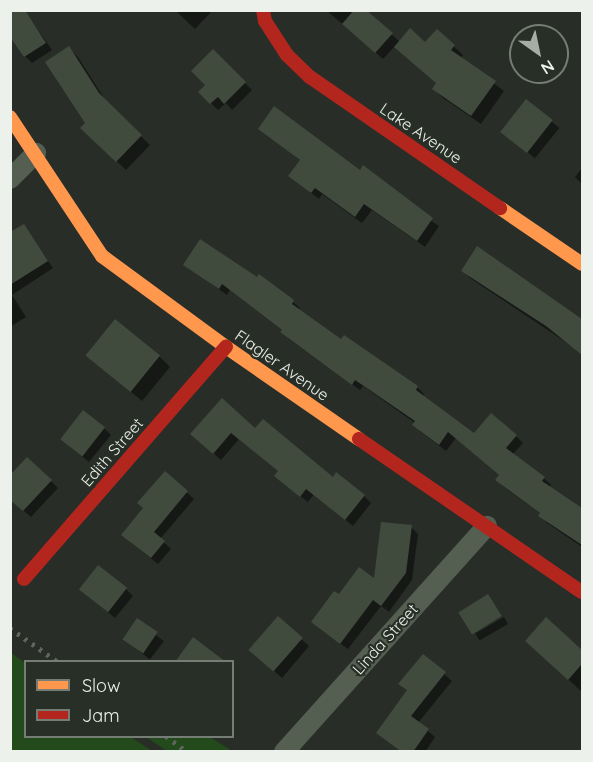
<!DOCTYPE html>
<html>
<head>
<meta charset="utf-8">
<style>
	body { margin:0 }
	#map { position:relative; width:593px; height:762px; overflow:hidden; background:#292d28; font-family:Quicksand,sans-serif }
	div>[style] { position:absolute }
	.green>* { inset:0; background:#234a1a }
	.shadow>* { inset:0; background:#0007; transform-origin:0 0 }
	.building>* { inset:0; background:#404b3d; transform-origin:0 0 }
	.street>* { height:20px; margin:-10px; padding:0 10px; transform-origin:10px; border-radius:10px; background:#545f51 }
	.slow>* { height:14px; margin:-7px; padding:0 7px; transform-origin:7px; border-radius:7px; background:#ff974d }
	.jam>* { height:14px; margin:-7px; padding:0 7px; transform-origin:7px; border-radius:7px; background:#b3261e }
	.rail>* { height:4.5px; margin-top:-2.25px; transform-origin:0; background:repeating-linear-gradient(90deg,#5f645d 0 3px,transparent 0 9px) }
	span { translate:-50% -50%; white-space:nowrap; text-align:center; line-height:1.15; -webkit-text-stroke:4.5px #282f26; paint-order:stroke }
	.street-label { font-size:16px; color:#ecf1eb }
	.frame { position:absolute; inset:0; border:12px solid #ecf1eb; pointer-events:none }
	.legend { position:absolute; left:24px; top:660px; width:210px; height:78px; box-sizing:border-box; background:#282f26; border:2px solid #767d75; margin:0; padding:8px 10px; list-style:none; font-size:18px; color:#ecf1eb }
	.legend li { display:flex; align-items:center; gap:12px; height:30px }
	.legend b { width:30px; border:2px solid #767d75 }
	.north { position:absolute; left:509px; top:24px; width:60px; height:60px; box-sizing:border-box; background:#282f26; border:2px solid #767d75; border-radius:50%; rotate:147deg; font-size:16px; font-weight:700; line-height:24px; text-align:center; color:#ecf1eb }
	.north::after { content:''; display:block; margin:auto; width:21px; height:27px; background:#a8aca7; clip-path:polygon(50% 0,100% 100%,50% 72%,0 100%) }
</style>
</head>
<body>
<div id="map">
	<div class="green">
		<i style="clip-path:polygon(10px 652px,25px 663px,26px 736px,131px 737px,152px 751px,11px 751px)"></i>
		<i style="clip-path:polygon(146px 737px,210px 737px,232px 751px,167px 751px)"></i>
	</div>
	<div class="shadow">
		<i style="clip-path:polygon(24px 10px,52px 50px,32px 63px,25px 56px)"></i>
		<i style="clip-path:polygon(175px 10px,213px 10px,195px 29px)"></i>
		<i style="clip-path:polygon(326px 10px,364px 10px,400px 42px,425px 44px,437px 31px,463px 55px,461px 58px,504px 91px,481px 124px,443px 98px,434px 89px,438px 84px,395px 46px,383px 59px)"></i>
		<i style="clip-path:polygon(68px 48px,78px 57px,107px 103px,150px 145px,126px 170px,91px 137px)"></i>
		<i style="clip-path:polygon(213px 51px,252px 90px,232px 110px,226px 103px,218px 110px,200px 92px,207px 85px)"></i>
		<i style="left:526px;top:101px;width:43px;height:39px;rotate:39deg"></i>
		<i style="clip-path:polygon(260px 129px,360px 172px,439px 226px,425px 247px,372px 210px,362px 223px,322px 194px,319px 199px,297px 182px,290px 175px,301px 161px)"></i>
		<i style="clip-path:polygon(582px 168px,582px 184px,575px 177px)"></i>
		<i style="clip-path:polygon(24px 226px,53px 268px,12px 295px,26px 317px,10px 327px,10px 261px)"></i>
		<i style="clip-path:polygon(478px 248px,582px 319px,582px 353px,470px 278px,463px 271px)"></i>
		<i style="clip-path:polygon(185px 265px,257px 279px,259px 276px,293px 302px,300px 308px,299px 310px,341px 341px,344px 337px,417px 387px,424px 394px,423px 397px,474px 435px,516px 436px,523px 443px,512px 455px,544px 478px,551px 485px,549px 488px,582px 510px,582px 547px,547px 523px,541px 514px,504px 487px,497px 480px,500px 476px,456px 438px,446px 451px,421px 432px,414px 425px,415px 423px,363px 386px,360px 390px,289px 339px,283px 331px,230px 290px,227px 295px)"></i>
		<i style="clip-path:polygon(88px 356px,159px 356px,170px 367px,142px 401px)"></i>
		<i style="clip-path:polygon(104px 428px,111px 435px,89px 462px,69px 446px)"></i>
		<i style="clip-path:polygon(255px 430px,364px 496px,371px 503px,353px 526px,314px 494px,308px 502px,283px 483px,280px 472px,239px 439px,221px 460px,192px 434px)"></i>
		<i style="clip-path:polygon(165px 473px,194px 499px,160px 539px,171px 549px,158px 564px,130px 542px,145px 508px)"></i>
		<i style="clip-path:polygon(51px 481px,58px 488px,31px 517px,10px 499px)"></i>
		<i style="clip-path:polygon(411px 527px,418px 534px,412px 580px,389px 612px,381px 606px,348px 649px,320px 629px,339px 596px,376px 581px)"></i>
		<i style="clip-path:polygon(126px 589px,133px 596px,115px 618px,87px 595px)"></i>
		<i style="left:504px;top:617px;width:8px;height:33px;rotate:60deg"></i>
		<i style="clip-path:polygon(278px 619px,309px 646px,282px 678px,258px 657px)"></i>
		<i style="clip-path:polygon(546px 620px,582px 652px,582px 692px,536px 650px)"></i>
		<i style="left:138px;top:621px;width:33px;height:23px;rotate:38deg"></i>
		<i style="clip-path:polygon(423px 656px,452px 681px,418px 723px,435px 737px,425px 752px,402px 752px,408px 691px,400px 684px)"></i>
	</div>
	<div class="building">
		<i style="clip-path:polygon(16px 10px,25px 10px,46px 43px,24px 57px,10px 37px,10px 14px)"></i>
		<i style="clip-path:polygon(354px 10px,366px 10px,393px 33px,375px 53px,342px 24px)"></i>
		<i style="clip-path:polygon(410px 28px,425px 42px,437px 29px,455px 45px,451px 50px,496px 81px,471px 116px,432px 89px,436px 83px,394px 47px)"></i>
		<i style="clip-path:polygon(69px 46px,99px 93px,142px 135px,116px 162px,80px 128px,85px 123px,45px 62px)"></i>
		<i style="clip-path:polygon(213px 49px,246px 82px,224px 104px,218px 97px,210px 104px,198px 92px,205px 85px,191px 71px)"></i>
		<i style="left:526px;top:99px;width:34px;height:42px;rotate:38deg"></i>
		<i style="clip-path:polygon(274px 106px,360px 170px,363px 165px,433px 218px,417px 241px,364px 204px,355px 217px,315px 188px,311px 193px,288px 176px,300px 160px,258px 129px)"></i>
		<i style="clip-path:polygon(24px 224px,48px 261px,10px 285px,10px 232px)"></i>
		<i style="clip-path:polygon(200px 239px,257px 277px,259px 274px,294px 300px,292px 304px,341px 339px,344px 335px,418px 386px,416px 390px,474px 433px,491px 413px,517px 435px,506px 448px,545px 477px,542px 481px,582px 508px,582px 545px,538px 516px,540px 513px,495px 480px,499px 475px,448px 432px,439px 445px,412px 425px,415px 421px,355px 380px,352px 385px,280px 332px,282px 330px,222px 284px,219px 289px,183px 265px)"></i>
		<i style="clip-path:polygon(477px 246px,582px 319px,582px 355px,546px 326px,461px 271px)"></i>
		<i style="left:115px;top:319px;width:58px;height:47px;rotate:39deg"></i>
		<i style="clip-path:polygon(222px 398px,255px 428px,263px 419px,333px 477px,336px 472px,365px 495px,345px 520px,306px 489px,300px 497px,274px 476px,278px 471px,231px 433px,213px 454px,190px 434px)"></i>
		<i style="left:83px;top:410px;width:28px;height:37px;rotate:38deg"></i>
		<i style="clip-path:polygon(27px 457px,52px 480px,23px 511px,10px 500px,10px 475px)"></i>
		<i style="clip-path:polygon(165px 471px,188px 491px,154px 532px,165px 541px,151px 558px,121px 535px,143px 508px,137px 503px)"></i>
		<i style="clip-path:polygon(381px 522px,412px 525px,406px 573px,381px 606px,373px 600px,340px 644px,311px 622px,334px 591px,339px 594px,359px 567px,374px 578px)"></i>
		<i style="left:98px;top:565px;width:37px;height:31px;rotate:38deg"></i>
		<i style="left:488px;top:594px;width:26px;height:35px;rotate:58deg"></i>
		<i style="left:278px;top:616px;width:33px;height:45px;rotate:41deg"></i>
		<i style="clip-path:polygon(546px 617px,582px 650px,582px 664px,568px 680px,525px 641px)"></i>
		<i style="left:137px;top:618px;width:25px;height:26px;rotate:34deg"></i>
		<i style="clip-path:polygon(193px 637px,226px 662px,175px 662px)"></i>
		<i style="clip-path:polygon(423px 654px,446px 672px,411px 716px,429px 729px,413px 752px,402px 752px,376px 733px,407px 690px,398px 684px)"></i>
	</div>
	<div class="street">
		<i style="left:10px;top:179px;width:37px;rotate:-45deg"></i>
		<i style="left:284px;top:752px;width:304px;rotate:-48.1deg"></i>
	</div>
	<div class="slow">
		<i style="left:10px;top:117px;width:167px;rotate:56.5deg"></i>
		<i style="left:102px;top:256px;width:154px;rotate:36.3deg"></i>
		<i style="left:226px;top:347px;width:162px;rotate:34.7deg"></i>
		<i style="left:500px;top:208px;width:99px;rotate:34.3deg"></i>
	</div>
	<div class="jam">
		<i style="left:263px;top:10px;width:11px;rotate:80deg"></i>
		<i style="left:265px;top:21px;width:40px;rotate:57.1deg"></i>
		<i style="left:287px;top:55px;width:32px;rotate:44deg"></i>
		<i style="left:310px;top:77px;width:231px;rotate:34.6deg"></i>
		<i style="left:359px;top:439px;width:270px;rotate:34.5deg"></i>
		<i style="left:24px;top:579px;width:308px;rotate:-49deg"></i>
	</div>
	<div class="rail">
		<i style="left:10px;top:628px;width:59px;rotate:35.3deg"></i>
		<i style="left:166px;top:736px;width:26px;rotate:37deg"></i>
	</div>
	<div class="street-label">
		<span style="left:421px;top:133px;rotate:34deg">Lake Avenue</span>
		<span style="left:282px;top:365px;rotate:35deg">Flagler Avenue</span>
		<span style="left:112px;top:452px;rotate:-49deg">Edith Street</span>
		<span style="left:385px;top:639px;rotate:-48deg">Linda Street</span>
	</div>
	<div class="frame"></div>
	<ul class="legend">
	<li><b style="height:8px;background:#ff974d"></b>Slow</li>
	<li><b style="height:8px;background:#b3261e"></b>Jam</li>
	</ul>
	<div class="north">N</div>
</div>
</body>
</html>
